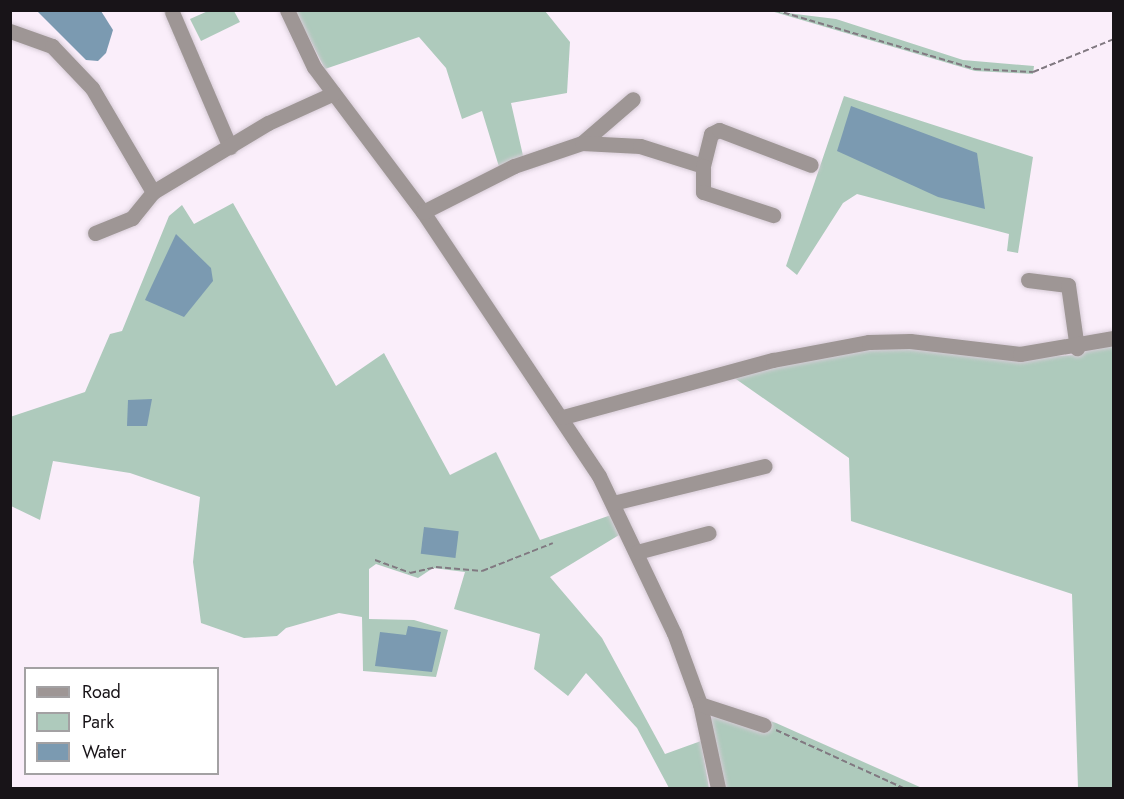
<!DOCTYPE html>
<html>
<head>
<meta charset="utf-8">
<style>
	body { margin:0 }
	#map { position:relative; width:1124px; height:799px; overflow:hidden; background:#faeefa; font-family:Jost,sans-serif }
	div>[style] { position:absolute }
	.green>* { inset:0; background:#aecabc }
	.water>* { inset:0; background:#7b9ab1; transform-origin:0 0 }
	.path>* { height:1.5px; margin-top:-0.75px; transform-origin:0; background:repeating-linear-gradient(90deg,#817981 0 6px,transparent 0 9px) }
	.roads { filter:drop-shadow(0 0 2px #d6cbd6) drop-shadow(0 0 2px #d6cbd6) }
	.minor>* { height:15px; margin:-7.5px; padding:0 7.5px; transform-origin:7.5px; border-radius:7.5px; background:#9e9695 }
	span { translate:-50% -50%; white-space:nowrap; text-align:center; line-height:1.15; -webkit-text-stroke:4.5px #fff; paint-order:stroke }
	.frame { position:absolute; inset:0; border:12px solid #181418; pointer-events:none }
	.legend { position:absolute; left:24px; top:667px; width:195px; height:108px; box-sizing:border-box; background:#fff; border:2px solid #a3a1a3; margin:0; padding:8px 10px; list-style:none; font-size:18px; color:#181418 }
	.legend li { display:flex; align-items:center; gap:12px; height:30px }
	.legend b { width:30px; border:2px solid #a3a1a3 }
</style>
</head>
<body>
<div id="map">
	<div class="green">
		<i style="clip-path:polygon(208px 11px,234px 11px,240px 22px,201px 41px,190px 19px)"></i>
		<i style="clip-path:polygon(295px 11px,545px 11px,570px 42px,567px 93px,511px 103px,524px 160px,500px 170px,482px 111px,462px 119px,446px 68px,419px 37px,325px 69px)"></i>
		<i style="clip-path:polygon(771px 11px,836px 19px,963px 60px,1034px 66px,1033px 74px,975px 71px)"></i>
		<i style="clip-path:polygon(844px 96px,1033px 157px,1018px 253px,1007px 251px,1009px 234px,857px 194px,843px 203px,797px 275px,786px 266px)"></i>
		<i style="clip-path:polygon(233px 203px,336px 386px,384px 353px,450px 475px,496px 452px,540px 540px,611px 515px,619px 535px,550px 577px,602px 638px,665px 754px,701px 741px,709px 788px,669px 788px,637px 728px,586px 673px,568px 696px,534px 669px,540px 634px,454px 609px,465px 572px,433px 568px,418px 578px,376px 564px,369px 569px,369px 619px,414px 620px,448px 630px,436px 677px,363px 671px,362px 617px,339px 613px,286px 628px,277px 636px,244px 638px,201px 623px,193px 562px,200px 497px,130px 473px,53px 461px,40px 520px,11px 506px,10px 417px,85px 392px,110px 334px,122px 331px,169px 216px,182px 205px,194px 224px)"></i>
		<i style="clip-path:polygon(1113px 343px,1113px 788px,1078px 788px,1072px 594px,851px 521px,849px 458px,733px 377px,839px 351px,900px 348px,1023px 358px,1073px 355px)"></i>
		<i style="clip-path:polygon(703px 698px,776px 723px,922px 788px,724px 788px)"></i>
	</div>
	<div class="water">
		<i style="clip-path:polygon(37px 11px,101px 11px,113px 30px,106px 53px,98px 61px,86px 60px)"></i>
		<i style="clip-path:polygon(851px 106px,977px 153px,985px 209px,938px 197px,837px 151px)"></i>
		<i style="clip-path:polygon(176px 234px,211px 268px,213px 281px,184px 317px,145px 300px)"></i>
		<i style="clip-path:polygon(152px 399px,147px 426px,127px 426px,128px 400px)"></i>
		<i style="left:424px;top:527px;width:35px;height:27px;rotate:7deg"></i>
		<i style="clip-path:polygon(408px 626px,441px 632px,432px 672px,375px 666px,380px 632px,406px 635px)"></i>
	</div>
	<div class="path">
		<i style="left:775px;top:10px;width:209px;rotate:16.4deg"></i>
		<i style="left:975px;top:69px;width:58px;rotate:3deg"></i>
		<i style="left:1033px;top:72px;width:87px;rotate:-22.2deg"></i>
		<i style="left:375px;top:560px;width:37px;rotate:20deg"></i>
		<i style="left:410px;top:573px;width:27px;rotate:-13deg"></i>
		<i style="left:436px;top:567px;width:46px;rotate:5deg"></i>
		<i style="left:482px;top:571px;width:76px;rotate:-21.5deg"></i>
		<i style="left:776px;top:730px;width:140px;rotate:24.5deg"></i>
	</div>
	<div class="roads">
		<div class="minor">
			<i style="left:287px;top:10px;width:63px;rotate:64.7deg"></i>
			<i style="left:314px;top:67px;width:181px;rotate:53.1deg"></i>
			<i style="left:423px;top:212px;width:317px;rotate:56.3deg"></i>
			<i style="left:599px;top:476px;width:174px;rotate:64.5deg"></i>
			<i style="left:674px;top:633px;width:76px;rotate:69.9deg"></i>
			<i style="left:700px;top:704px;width:86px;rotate:77.9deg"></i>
			<i style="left:172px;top:12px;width:147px;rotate:66.8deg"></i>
			<i style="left:10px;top:31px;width:45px;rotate:19.7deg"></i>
			<i style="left:52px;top:46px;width:58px;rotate:46.4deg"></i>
			<i style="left:92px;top:88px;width:121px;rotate:59.6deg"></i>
			<i style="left:582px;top:143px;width:67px;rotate:-40.8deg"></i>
			<i style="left:703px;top:166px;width:33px;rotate:-76deg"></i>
			<i style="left:711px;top:134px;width:9px;rotate:-27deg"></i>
			<i style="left:719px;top:130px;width:98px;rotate:20.8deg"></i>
			<i style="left:423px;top:212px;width:102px;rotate:-26.8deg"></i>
			<i style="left:514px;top:166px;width:72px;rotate:-18.7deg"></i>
			<i style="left:582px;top:143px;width:58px;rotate:3deg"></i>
			<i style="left:640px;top:146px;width:66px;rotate:17.6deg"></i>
			<i style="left:703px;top:166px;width:26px;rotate:90deg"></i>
			<i style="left:703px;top:192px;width:74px;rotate:18.2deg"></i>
			<i style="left:95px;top:233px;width:40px;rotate:-22deg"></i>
			<i style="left:132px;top:218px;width:33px;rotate:-51deg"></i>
			<i style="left:153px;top:192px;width:134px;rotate:-31deg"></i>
			<i style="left:268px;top:123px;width:72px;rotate:-24.4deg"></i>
			<i style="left:1028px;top:280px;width:40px;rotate:7.1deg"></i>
			<i style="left:1068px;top:285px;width:64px;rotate:81.9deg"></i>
			<i style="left:563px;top:417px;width:218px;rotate:-15.2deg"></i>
			<i style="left:773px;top:360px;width:98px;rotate:-10.6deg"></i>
			<i style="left:869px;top:342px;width:41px;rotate:-1.4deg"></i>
			<i style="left:910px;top:341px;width:111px;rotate:6.7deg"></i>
			<i style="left:1020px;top:354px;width:95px;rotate:-9.7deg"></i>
			<i style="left:613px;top:503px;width:156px;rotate:-13.7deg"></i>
			<i style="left:637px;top:552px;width:74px;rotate:-14.8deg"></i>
			<i style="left:700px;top:704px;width:67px;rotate:18.2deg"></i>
		</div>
	</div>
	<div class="frame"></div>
	<ul class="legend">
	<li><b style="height:8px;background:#9e9695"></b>Road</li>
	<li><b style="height:16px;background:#aecabc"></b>Park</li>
	<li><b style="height:16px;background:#7b9ab1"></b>Water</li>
	</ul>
</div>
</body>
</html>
